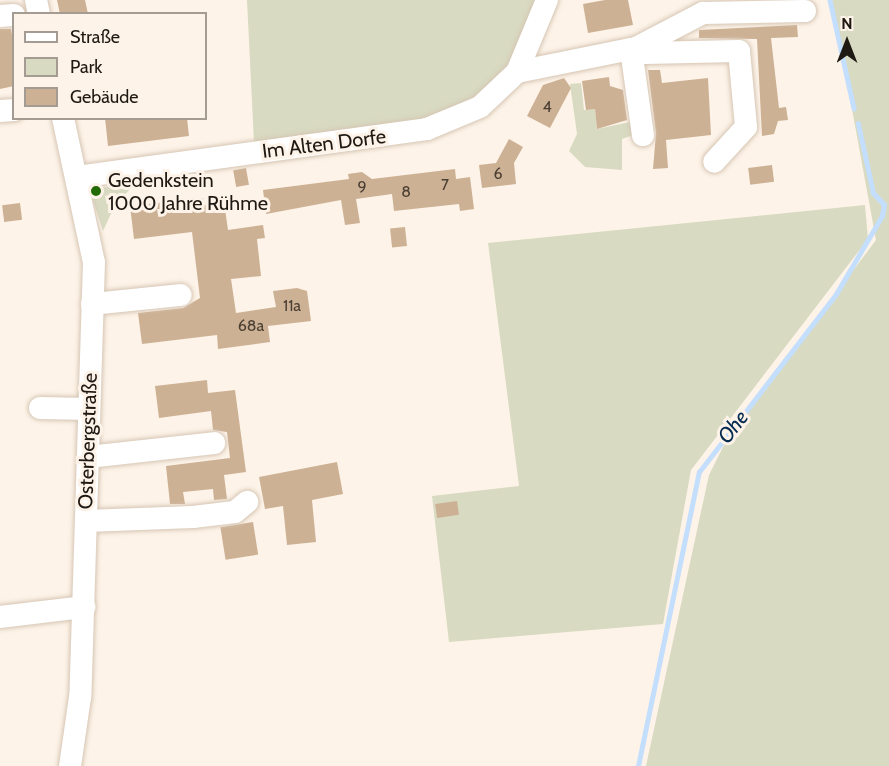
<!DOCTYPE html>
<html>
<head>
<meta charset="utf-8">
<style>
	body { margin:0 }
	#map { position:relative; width:889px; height:766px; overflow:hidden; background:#fdf3e8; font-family:Cabin,sans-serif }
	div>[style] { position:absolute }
	.green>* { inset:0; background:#d8dac1 }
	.stream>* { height:4.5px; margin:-2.25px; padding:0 2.25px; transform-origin:2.25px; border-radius:2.25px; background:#c4defd }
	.building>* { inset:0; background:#cdb194; transform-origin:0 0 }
	.roads { filter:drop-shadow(0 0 2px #d6c6b4) drop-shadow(0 0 2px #d6c6b4) }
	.minor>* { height:22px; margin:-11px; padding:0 11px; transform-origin:11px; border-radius:11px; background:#fff }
	.dots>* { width:16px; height:16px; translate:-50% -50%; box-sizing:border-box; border:3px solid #fdf3e8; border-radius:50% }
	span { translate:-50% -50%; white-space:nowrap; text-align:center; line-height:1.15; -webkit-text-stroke:6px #fdf3e8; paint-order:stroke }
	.number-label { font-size:16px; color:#4a3f33 }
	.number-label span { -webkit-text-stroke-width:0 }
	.street-label { font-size:20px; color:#1f1913 }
	.poi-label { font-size:20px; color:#1f1913 }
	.left { translate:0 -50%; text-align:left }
	.water-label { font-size:21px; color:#042b51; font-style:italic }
	.legend { position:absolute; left:12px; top:12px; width:195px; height:108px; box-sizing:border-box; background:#fdf3e8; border:2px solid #a49c93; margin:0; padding:8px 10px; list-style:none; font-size:18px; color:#1f1913 }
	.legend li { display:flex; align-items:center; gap:12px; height:30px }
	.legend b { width:30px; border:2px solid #a49c93 }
	.north { position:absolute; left:817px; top:12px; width:60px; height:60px; -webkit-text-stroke:4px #fdf3e8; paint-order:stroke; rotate:0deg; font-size:16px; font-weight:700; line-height:24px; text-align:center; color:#1f1913 }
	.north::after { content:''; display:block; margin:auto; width:21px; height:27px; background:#1f1913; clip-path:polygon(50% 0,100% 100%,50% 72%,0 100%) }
</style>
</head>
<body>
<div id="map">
	<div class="green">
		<i style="clip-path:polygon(247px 0,539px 0,510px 71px,495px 88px,435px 121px,254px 143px)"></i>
		<i style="clip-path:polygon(832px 0,889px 0,889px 766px,646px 766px,709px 475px,727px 439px,876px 240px)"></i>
		<i style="clip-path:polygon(581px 83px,584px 110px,595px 109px,597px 129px,635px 121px,636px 134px,622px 139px,622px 170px,585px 167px,569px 151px,577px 134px,570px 84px)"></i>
		<i style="clip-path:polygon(133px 186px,115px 205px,103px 231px,89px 188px)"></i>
		<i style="clip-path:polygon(865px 205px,868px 239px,691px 470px,663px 624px,449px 642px,432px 496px,519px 486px,488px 243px)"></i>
	</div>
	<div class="stream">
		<i style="left:830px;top:0;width:111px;rotate:77.5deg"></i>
		<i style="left:638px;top:766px;width:300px;rotate:-78.3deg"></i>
		<i style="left:699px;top:472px;width:225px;rotate:-52.4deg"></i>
		<i style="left:836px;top:294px;width:91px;rotate:-59.5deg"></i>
		<i style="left:882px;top:216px;width:11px;rotate:-80deg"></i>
		<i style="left:884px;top:205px;width:16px;rotate:-133deg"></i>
		<i style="left:873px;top:193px;width:71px;rotate:-102.3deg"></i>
	</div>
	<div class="building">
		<i style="clip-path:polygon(57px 0,85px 0,88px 14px,60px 14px)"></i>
		<i style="clip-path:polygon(605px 0,628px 0,633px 25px,588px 33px,583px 4px)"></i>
		<i style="clip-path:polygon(797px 25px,798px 37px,771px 38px,779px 108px,786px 107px,788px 120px,778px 121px,774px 134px,762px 136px,757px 39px,699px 38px,699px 30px)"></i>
		<i style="clip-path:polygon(0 29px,11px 29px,14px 46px,14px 86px,0 89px)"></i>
		<i style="clip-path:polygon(648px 70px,660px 70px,662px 83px,708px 78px,711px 135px,666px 140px,668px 168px,653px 169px,656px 133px)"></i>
		<i style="clip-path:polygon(609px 77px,610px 86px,623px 90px,627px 120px,597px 129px,595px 109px,586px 110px,582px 81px)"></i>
		<i style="clip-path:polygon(564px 78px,571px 88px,550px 128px,527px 116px,543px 85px)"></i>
		<i style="clip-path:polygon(105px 118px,187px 118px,189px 136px,108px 146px)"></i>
		<i style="clip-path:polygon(509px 139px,523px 147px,514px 163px,516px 184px,482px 188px,479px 165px,496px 163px)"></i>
		<i style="left:772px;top:165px;width:17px;height:24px;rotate:83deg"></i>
		<i style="left:246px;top:168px;width:17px;height:13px;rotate:80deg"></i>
		<i style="clip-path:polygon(455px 169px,456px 179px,470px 177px,474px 209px,460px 211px,459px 204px,394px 211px,392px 194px,356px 199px,360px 223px,345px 225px,341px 200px,266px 214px,263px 190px,349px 179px,348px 174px,362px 172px,372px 179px)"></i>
		<i style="clip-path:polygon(203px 198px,204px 205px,224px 202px,228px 230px,263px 225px,265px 238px,257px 239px,261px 276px,231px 279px,236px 313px,276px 307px,273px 291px,297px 288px,307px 291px,311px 321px,268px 326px,270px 342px,218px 349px,217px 335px,142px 344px,138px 313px,183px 308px,200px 298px,192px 232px,134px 239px,130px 206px)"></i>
		<i style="left:20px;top:203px;width:17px;height:18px;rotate:83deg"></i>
		<i style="left:405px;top:227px;width:19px;height:15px;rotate:84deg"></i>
		<i style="clip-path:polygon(207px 380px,208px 393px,235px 390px,246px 472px,224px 475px,227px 499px,214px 500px,213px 489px,183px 492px,185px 504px,170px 504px,166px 466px,230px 458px,227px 432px,213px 430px,211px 411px,159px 418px,155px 386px)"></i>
		<i style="clip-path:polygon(337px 462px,343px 494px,312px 500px,316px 542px,287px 545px,283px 506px,265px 509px,259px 477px)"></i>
		<i style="left:457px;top:501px;width:14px;height:22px;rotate:82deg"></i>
		<i style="left:253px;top:522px;width:33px;height:33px;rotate:81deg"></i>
	</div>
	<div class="roads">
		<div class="minor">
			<i style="left:36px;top:0;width:14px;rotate:78deg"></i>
			<i style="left:0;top:16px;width:14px;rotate:-4deg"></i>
			<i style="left:636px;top:48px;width:10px;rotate:29deg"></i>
			<i style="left:645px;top:53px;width:94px;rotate:-1.2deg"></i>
			<i style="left:739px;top:51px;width:76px;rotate:84.7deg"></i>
			<i style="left:746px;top:127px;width:47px;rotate:132.4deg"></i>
			<i style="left:636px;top:48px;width:76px;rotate:-27.6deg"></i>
			<i style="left:703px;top:13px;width:102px;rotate:-1.1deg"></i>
			<i style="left:631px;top:49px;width:87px;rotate:82.1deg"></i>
			<i style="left:517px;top:72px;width:78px;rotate:-67.4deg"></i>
			<i style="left:0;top:111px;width:14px;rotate:-4deg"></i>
			<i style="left:63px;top:118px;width:147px;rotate:77.9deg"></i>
			<i style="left:94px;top:262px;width:435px;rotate:91.8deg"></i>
			<i style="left:80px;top:697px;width:70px;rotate:98.2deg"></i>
			<i style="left:77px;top:177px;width:353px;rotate:-7.8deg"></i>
			<i style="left:427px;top:129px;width:57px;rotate:-22.5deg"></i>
			<i style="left:480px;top:107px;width:51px;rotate:-43.4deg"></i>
			<i style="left:517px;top:72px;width:121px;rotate:-11.4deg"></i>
			<i style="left:92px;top:304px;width:89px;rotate:-5.8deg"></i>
			<i style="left:40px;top:408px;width:49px;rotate:1.2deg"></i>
			<i style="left:88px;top:457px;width:127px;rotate:-6.3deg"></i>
			<i style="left:86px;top:521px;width:107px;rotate:-2.1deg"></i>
			<i style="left:193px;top:517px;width:42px;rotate:-6.8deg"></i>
			<i style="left:235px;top:512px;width:16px;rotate:-40deg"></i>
			<i style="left:0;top:617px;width:85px;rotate:-6.8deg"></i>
		</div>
	</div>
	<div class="dots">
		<i style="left:96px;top:191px;background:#226b08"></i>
	</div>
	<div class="number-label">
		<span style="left:547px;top:107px">4</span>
		<span style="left:498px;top:174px">6</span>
		<span style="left:445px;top:185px">7</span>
		<span style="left:362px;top:187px">9</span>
		<span style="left:406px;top:192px">8</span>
		<span style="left:292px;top:306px">11a</span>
		<span style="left:251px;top:326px">68a</span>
	</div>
	<div class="street-label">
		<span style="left:324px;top:144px;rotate:-7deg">Im Alten Dorfe</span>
		<span style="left:88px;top:441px;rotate:-88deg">Osterbergstraße</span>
	</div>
	<div class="poi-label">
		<span class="left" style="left:108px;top:192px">Gedenkstein<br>1000 Jahre Rühme</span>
	</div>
	<div class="water-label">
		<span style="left:733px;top:427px;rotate:-52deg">Ohe</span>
	</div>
	<ul class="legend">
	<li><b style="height:8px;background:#fff"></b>Straße</li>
	<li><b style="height:16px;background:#d8dac1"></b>Park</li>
	<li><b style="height:16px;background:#cdb194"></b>Gebäude</li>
	</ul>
	<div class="north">N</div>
</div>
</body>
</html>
